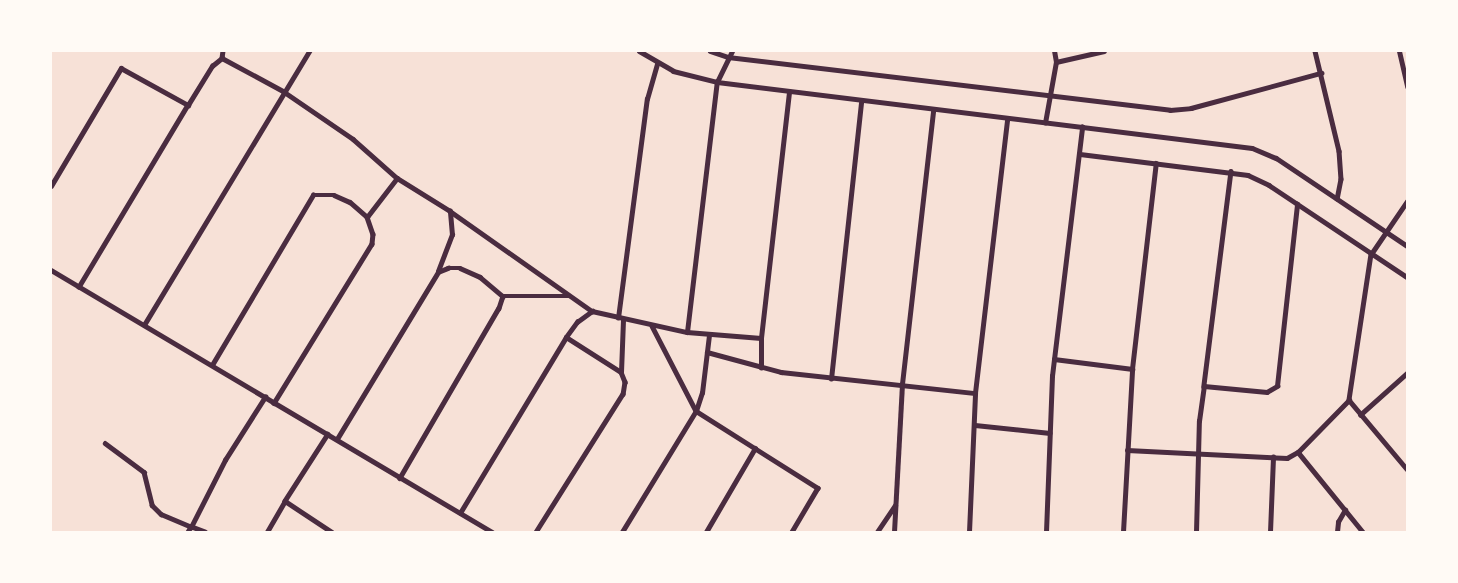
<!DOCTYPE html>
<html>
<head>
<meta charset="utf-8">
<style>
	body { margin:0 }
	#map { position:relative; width:1458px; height:583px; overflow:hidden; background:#f7e1d7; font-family:"Nunito Sans",sans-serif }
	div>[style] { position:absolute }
	.minor>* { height:4.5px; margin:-2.25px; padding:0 2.25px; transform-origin:2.25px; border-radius:2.25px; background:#4a2c40 }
	.tertiary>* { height:5px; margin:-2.5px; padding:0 2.5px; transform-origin:2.5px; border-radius:2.5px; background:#4a2c40 }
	span { translate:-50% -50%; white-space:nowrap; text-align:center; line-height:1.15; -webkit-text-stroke:6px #fffaf5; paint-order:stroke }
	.frame { position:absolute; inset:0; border:52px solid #fffaf5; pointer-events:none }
</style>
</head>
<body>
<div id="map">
	<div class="minor">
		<i style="left:223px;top:51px;width:7px;rotate:98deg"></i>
		<i style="left:222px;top:58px;width:69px;rotate:28.4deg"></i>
		<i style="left:283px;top:91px;width:85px;rotate:34.4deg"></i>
		<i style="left:353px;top:139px;width:59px;rotate:41.6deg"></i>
		<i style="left:397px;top:178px;width:62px;rotate:31.9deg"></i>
		<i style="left:450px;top:211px;width:174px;rotate:35.2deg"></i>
		<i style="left:592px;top:311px;width:97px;rotate:12.5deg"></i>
		<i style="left:687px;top:332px;width:74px;rotate:4.6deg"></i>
		<i style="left:710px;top:51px;width:19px;rotate:18deg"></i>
		<i style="left:728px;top:57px;width:445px;rotate:6.8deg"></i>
		<i style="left:1170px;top:110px;width:21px;rotate:-5deg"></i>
		<i style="left:1191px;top:108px;width:135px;rotate:-15.1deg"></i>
		<i style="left:1315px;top:51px;width:103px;rotate:76.5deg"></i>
		<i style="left:1339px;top:151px;width:28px;rotate:86deg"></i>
		<i style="left:1341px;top:179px;width:20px;rotate:101deg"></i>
		<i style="left:1056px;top:62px;width:49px;rotate:-12.9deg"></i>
		<i style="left:188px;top:105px;width:46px;rotate:-58.4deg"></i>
		<i style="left:212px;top:66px;width:13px;rotate:-39deg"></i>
		<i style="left:1045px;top:123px;width:62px;rotate:-79.8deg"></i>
		<i style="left:1056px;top:62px;width:11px;rotate:-100deg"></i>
		<i style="left:1080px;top:154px;width:169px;rotate:7.1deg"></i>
		<i style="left:1248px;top:175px;width:23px;rotate:25deg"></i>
		<i style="left:1269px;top:185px;width:166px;rotate:33.7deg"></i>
		<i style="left:1231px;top:171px;width:217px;rotate:97.2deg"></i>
		<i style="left:1204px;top:386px;width:63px;rotate:5.4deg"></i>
		<i style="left:1267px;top:392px;width:12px;rotate:-31deg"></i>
		<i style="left:1277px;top:386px;width:183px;rotate:-83.7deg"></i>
		<i style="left:51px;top:186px;width:137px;rotate:-59.3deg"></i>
		<i style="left:121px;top:68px;width:77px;rotate:28.9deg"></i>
		<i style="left:188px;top:105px;width:212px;rotate:120.9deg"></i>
		<i style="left:367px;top:217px;width:49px;rotate:-52.4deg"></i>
		<i style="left:1371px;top:254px;width:148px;rotate:98.6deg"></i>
		<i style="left:1349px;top:400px;width:90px;rotate:50deg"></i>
		<i style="left:51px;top:270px;width:513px;rotate:30.71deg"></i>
		<i style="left:438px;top:271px;width:39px;rotate:-69deg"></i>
		<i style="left:452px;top:235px;width:24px;rotate:-95deg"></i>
		<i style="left:503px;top:296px;width:66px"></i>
		<i style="left:618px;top:318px;width:221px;rotate:-82.5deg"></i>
		<i style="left:647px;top:99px;width:37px;rotate:-74deg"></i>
		<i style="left:144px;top:325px;width:320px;rotate:-58.9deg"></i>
		<i style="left:652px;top:326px;width:96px;rotate:62.6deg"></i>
		<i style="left:687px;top:332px;width:252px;rotate:-83.2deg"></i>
		<i style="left:717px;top:82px;width:34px;rotate:-64deg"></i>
		<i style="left:566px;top:337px;width:19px;rotate:-54deg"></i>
		<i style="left:577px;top:322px;width:19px;rotate:-36deg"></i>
		<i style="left:707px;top:352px;width:77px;rotate:15.1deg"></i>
		<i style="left:781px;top:372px;width:195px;rotate:6.2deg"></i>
		<i style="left:1054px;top:359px;width:79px;rotate:7.3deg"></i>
		<i style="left:212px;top:365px;width:198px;rotate:-59.3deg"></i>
		<i style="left:313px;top:195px;width:21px"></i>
		<i style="left:334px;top:195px;width:17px;rotate:24deg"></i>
		<i style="left:350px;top:202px;width:23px;rotate:41deg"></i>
		<i style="left:367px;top:217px;width:18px;rotate:71deg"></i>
		<i style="left:373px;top:234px;width:10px;rotate:96deg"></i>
		<i style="left:372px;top:244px;width:187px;rotate:121.6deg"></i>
		<i style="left:761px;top:368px;width:30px;rotate:-90deg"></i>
		<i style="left:761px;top:338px;width:248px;rotate:-83.5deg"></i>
		<i style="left:621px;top:372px;width:52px;rotate:-87.8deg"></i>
		<i style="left:831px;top:379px;width:280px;rotate:-83.8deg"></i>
		<i style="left:696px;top:411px;width:144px;rotate:32.3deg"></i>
		<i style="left:818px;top:488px;width:51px;rotate:120.6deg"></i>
		<i style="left:1360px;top:415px;width:63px;rotate:-41.8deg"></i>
		<i style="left:975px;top:425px;width:75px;rotate:6.1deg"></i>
		<i style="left:328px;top:434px;width:80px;rotate:122.7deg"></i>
		<i style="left:285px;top:501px;width:56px;rotate:33.4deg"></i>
		<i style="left:337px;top:439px;width:195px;rotate:-58.8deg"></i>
		<i style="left:438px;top:272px;width:11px;rotate:-22deg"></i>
		<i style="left:448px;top:268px;width:12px"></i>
		<i style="left:460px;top:268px;width:22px;rotate:24deg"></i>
		<i style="left:480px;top:277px;width:30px;rotate:40deg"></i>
		<i style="left:503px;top:296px;width:13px;rotate:108deg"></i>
		<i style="left:499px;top:308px;width:197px;rotate:120.2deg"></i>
		<i style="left:105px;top:443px;width:49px;rotate:36.6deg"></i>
		<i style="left:144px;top:472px;width:34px;rotate:76deg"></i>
		<i style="left:152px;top:505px;width:13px;rotate:45deg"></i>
		<i style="left:161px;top:514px;width:33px;rotate:23deg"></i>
		<i style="left:191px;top:527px;width:6px;rotate:121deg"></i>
		<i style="left:1127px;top:450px;width:160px;rotate:2.9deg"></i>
		<i style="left:1287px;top:458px;width:13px;rotate:-29deg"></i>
		<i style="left:1298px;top:452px;width:73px;rotate:-45.6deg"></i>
		<i style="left:1298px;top:452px;width:103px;rotate:50.9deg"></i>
		<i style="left:460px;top:513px;width:205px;rotate:-58.9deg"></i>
		<i style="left:566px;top:337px;width:65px;rotate:32.5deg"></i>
		<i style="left:621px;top:372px;width:11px;rotate:68deg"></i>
		<i style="left:625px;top:382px;width:12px;rotate:99deg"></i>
		<i style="left:623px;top:394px;width:163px;rotate:122.2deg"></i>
		<i style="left:205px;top:532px;width:15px;rotate:-160deg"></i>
		<i style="left:191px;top:527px;width:75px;rotate:-63.1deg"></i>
		<i style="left:225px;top:460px;width:75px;rotate:-57.6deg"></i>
		<i style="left:267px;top:532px;width:36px;rotate:-60deg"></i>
		<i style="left:622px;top:532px;width:142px;rotate:-58.6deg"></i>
		<i style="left:696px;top:411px;width:19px;rotate:-72deg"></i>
		<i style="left:702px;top:393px;width:58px;rotate:-83.1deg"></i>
		<i style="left:706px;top:532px;width:97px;rotate:-59.7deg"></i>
		<i style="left:877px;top:532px;width:32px;rotate:-56deg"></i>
		<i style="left:894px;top:532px;width:148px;rotate:-86.9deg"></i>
		<i style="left:902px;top:384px;width:276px;rotate:-83.5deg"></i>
		<i style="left:969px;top:532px;width:139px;rotate:-87.5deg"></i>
		<i style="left:975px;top:393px;width:276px;rotate:-83.3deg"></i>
		<i style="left:1046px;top:532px;width:156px;rotate:-87.8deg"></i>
		<i style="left:1052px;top:376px;width:251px;rotate:-83.1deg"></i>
		<i style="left:1123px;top:532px;width:163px;rotate:-86.8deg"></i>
		<i style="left:1132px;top:369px;width:207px;rotate:-83.4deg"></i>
		<i style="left:1196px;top:532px;width:111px;rotate:-88.5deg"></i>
		<i style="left:1199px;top:421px;width:35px;rotate:-82deg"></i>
		<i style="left:1270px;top:532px;width:75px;rotate:-87.7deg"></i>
		<i style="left:1337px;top:532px;width:10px;rotate:-84deg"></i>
		<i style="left:1338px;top:522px;width:14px;rotate:-60deg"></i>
	</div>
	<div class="tertiary">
		<i style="left:639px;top:51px;width:39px;rotate:30deg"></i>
		<i style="left:673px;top:71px;width:45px;rotate:14deg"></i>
		<i style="left:717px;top:82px;width:539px;rotate:7.03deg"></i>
		<i style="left:1252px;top:148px;width:26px;rotate:23deg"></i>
		<i style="left:1276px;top:158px;width:158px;rotate:33.9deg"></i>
		<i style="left:1399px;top:51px;width:37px;rotate:77deg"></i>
		<i style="left:1371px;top:254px;width:64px;rotate:-55.8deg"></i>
	</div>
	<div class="frame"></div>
</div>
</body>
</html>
